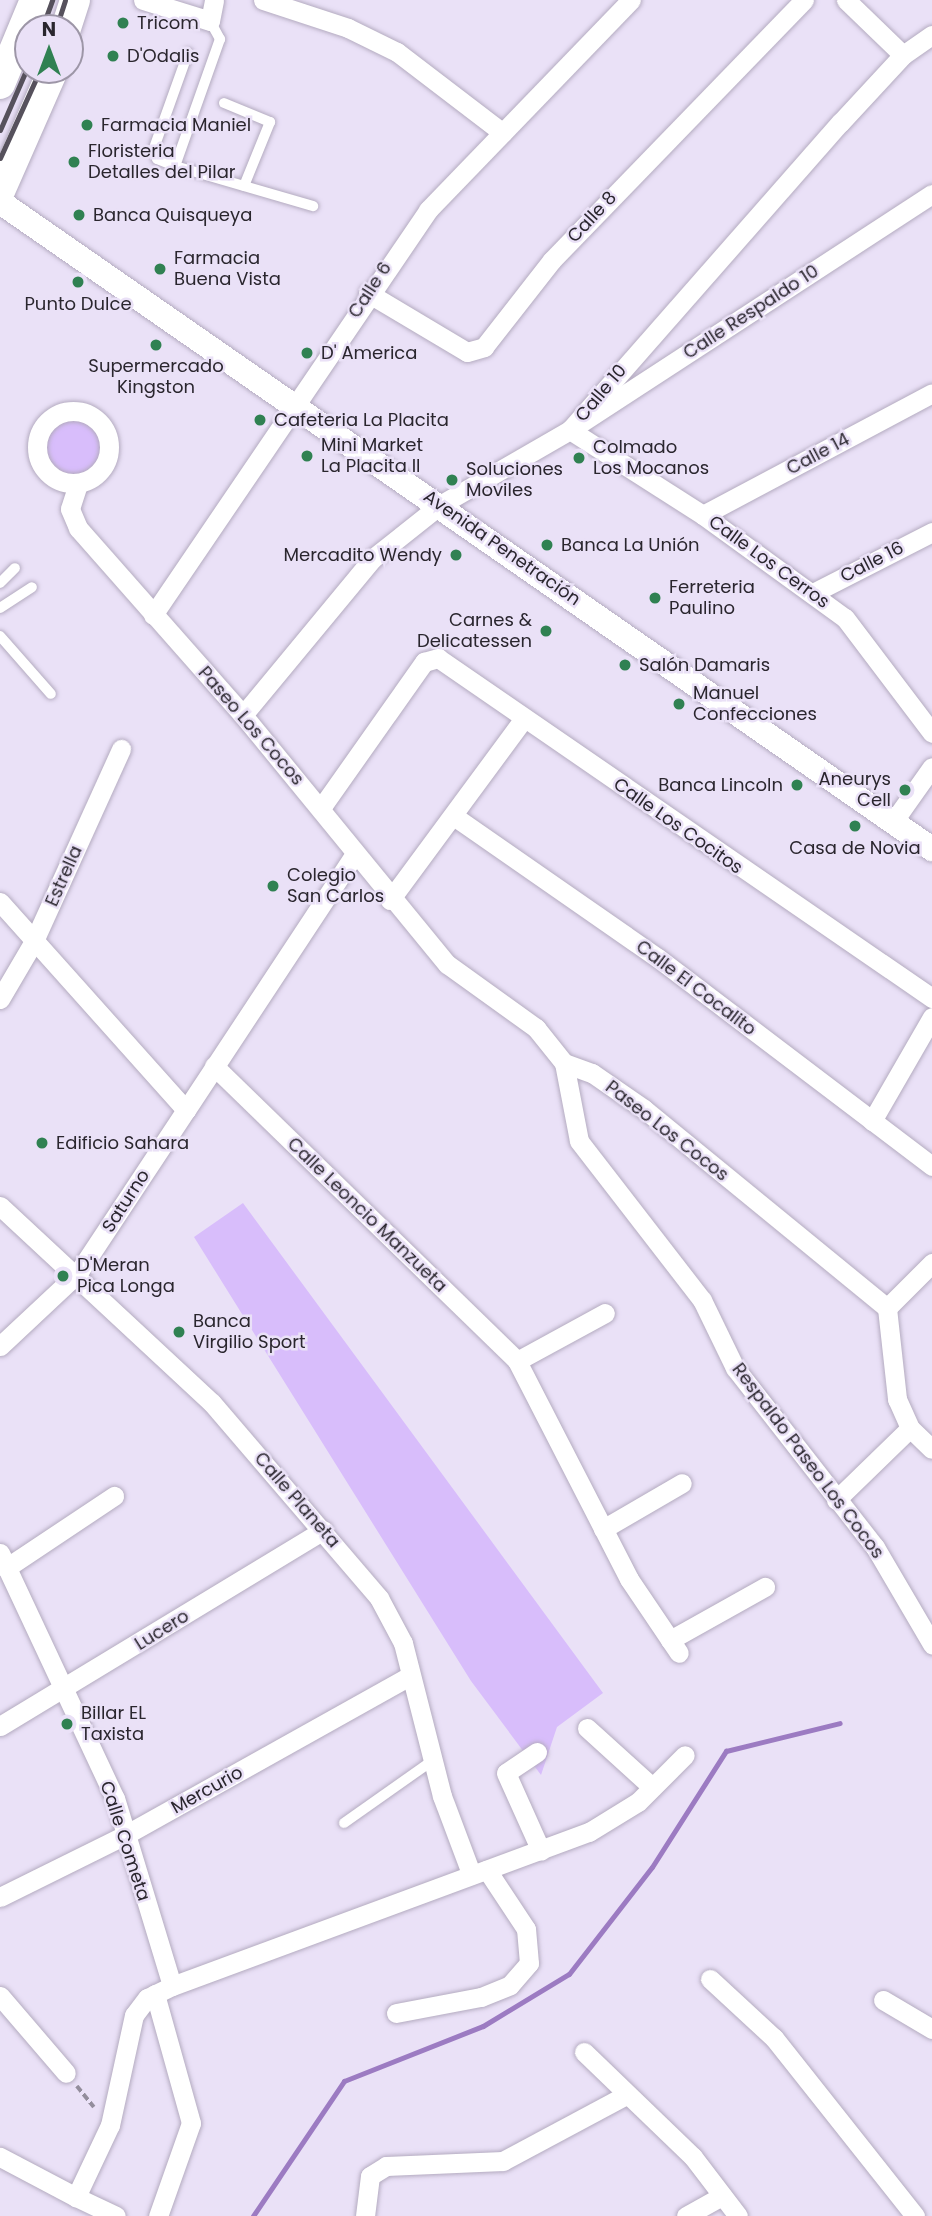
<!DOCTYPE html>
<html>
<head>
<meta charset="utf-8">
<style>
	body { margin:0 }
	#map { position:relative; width:932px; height:2216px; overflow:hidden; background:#eae1f7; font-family:Poppins,sans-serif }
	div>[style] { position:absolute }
	.green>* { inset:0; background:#d8bdfb }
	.round { border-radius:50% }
	.stream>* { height:5px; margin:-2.5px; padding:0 2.5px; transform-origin:2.5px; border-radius:2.5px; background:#9c7bc2 }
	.path>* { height:3.5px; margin-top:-1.75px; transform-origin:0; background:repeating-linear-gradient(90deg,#938d9c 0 7px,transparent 0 10.5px) }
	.roads { filter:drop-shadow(0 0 2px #b4abc0) drop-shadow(0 0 2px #b4abc0) }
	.service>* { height:10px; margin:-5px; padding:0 5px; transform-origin:5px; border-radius:5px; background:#fff }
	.minor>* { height:19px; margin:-9.5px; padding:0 9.5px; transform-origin:9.5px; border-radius:9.5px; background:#fff }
	.minor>.ring { margin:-9.5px; padding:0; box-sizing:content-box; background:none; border:19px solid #fff; border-radius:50% }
	.tertiary>* { height:24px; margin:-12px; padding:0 12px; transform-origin:12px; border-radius:12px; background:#fff }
	.primary>* { height:30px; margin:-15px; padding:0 15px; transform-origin:15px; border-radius:15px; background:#fff }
	.rail>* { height:5px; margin:-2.5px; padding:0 2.5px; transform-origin:2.5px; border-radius:2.5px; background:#56515c }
	.dots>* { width:19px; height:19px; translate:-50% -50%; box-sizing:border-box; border:4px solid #eae1f7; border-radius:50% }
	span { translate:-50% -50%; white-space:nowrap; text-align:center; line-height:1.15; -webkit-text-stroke:5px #eae1f7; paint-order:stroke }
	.poi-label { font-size:18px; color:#2a262e }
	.left { translate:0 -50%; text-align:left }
	.right { translate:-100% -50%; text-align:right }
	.street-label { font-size:18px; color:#2a262e }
	.north { position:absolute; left:14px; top:14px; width:70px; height:70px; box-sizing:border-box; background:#eae1f7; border:2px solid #9d96a7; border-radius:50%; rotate:0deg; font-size:19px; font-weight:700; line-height:28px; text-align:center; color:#2a262e }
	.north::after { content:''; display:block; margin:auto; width:24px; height:32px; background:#308152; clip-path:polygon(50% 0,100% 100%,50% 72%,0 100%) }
</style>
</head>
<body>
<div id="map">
	<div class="green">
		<i class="round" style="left:42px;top:416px;width:64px;height:64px"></i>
		<i style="clip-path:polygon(243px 1203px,603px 1693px,557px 1727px,541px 1775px,471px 1681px,194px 1237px)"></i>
	</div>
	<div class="stream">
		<i style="left:253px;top:2216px;width:163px;rotate:-56deg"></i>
		<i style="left:344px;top:2081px;width:149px;rotate:-21.6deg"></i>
		<i style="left:483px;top:2026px;width:100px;rotate:-31.2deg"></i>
		<i style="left:569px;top:1974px;width:135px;rotate:-52.2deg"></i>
		<i style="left:652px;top:1867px;width:138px;rotate:-57.5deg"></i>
		<i style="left:726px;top:1751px;width:117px;rotate:-13.8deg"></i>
	</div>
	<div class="path">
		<i style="left:77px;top:2086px;width:27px;rotate:51deg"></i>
	</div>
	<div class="roads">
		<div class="service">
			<i style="left:210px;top:21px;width:21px;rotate:61deg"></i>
			<i style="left:220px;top:39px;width:135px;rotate:109.5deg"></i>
			<i style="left:175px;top:166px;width:144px;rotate:16.2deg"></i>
			<i style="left:224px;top:103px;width:50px;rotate:22.4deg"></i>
			<i style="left:270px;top:122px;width:69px;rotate:112.1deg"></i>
			<i style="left:175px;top:166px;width:19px;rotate:-159deg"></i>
			<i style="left:157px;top:159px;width:11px;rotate:-105deg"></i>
			<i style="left:154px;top:148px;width:101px;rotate:-70.3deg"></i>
			<i style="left:0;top:583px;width:21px;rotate:-45deg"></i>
			<i style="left:0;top:608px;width:38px;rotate:-33deg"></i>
			<i style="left:0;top:636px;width:77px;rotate:48.7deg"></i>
			<i style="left:344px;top:1823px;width:108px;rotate:-35.2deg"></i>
		</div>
		<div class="minor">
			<i style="left:143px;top:0;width:70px;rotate:17.4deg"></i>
			<i style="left:210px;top:21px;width:21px;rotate:-79deg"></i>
			<i style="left:263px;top:0;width:89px;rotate:18.2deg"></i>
			<i style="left:348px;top:28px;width:55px;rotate:26.1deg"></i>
			<i style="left:397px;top:52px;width:133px;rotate:37.4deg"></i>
			<i style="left:846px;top:0;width:79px;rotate:44deg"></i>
			<i style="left:932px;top:194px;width:432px;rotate:146.9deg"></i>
			<i style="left:570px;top:430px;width:158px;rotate:32.6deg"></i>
			<i style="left:703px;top:515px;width:175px;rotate:36deg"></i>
			<i style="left:845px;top:618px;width:144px;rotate:52.9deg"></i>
			<i style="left:368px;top:293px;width:115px;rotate:30.8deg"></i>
			<i style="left:467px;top:352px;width:18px;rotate:-16deg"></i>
			<i style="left:484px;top:347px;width:110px;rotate:-52deg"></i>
			<i style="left:552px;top:260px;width:362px;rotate:-45.9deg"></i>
			<i class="ring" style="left:37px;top:411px;width:53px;height:53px"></i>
			<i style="left:78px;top:484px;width:26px;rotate:108deg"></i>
			<i style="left:70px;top:509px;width:21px;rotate:67deg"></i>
			<i style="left:78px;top:528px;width:249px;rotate:48.6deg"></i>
			<i style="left:243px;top:715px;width:322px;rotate:50.7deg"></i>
			<i style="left:447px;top:964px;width:110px;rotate:35.7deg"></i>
			<i style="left:536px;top:1028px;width:45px;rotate:51.3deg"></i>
			<i style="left:564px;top:1063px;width:30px;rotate:20deg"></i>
			<i style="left:592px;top:1073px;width:63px;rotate:34.7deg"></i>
			<i style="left:644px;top:1109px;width:314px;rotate:39.3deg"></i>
			<i style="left:887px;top:1308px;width:92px;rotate:83.7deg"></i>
			<i style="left:897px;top:1399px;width:32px;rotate:66deg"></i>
			<i style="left:910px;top:1428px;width:30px;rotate:44deg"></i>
			<i style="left:703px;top:515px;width:259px;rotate:-28deg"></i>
			<i style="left:813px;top:593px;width:134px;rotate:-27.1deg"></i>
			<i style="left:153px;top:615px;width:490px;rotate:-55.8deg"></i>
			<i style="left:428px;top:210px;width:292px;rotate:-46deg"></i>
			<i style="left:243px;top:715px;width:202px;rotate:-50.4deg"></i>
			<i style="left:372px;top:559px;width:87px;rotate:-38.5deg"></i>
			<i style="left:440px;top:505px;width:150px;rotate:-30deg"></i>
			<i style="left:570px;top:430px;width:409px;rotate:-48.7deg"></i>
			<i style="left:840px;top:123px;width:93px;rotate:-47.2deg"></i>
			<i style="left:903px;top:55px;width:35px;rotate:-35deg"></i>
			<i style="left:321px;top:808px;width:179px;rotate:-54.8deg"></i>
			<i style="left:424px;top:662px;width:15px;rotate:-16deg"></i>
			<i style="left:438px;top:658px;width:600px;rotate:34.54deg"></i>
			<i style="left:455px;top:817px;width:247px;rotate:34.8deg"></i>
			<i style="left:658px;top:958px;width:344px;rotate:37.2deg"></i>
			<i style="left:893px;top:822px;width:67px;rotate:-54.7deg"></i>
			<i style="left:390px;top:900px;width:226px;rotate:-53.6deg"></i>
			<i style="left:0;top:902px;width:279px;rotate:48.2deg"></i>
			<i style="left:186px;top:1110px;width:307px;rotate:-56.6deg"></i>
			<i style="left:0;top:999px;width:67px;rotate:-59.6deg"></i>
			<i style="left:34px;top:941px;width:211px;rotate:-65.6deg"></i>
			<i style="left:564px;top:1063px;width:79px;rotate:79.1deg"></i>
			<i style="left:579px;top:1141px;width:201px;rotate:52.3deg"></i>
			<i style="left:702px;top:1300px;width:76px;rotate:64.1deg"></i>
			<i style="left:735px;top:1368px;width:227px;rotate:52deg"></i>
			<i style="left:875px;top:1547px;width:113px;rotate:59.6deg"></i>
			<i style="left:214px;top:1066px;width:423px;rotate:44.2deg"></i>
			<i style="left:517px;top:1361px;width:245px;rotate:62.8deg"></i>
			<i style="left:629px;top:1579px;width:89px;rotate:56deg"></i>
			<i style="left:872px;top:1121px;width:120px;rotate:-60deg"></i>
			<i style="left:0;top:1206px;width:289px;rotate:42.9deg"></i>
			<i style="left:212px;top:1403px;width:257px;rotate:49.4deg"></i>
			<i style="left:379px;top:1598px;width:51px;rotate:61.9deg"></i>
			<i style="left:403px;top:1643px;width:158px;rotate:75.7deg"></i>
			<i style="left:442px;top:1796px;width:82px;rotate:69.4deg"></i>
			<i style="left:887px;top:1308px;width:64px;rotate:-45deg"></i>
			<i style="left:0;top:1346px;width:107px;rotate:-43.1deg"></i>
			<i style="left:78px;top:1273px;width:196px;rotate:-56.5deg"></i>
			<i style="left:517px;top:1361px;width:100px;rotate:-28.6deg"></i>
			<i style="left:836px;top:1500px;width:103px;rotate:-44.2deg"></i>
			<i style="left:603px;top:1529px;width:91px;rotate:-30.2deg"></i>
			<i style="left:0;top:1553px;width:271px;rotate:64.9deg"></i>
			<i style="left:115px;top:1798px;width:196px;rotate:73.1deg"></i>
			<i style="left:172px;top:1986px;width:28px;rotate:154deg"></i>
			<i style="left:147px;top:1998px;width:21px;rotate:127deg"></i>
			<i style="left:134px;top:2015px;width:113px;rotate:102.3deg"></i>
			<i style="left:110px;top:2125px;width:80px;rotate:115.3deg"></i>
			<i style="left:76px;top:2197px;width:86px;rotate:-152.2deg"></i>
			<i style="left:6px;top:1568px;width:130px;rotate:-33.7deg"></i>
			<i style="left:670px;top:1640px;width:109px;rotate:-29.2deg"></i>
			<i style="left:0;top:1726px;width:378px;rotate:-31.2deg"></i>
			<i style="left:587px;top:1728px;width:88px;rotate:42.2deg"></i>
			<i style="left:537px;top:1752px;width:37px;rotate:146deg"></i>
			<i style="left:506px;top:1773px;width:85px;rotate:65.8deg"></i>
			<i style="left:0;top:1897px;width:142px;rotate:-26.4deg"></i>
			<i style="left:127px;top:1834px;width:324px;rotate:-29.2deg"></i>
			<i style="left:710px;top:1979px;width:87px;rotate:42.7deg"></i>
			<i style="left:774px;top:2038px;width:227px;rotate:51.6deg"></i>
			<i style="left:172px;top:1986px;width:445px;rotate:-20.3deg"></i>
			<i style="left:589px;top:1832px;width:57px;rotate:-31.5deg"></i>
			<i style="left:638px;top:1802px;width:66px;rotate:-45deg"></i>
			<i style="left:155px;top:1994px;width:134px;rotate:74.4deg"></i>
			<i style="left:191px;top:2123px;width:99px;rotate:109.5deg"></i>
			<i style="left:0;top:1996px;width:101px;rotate:49.4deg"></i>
			<i style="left:883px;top:2000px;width:57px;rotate:30.6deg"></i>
			<i style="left:396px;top:2013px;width:86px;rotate:-10.7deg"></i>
			<i style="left:481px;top:1997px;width:31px;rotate:-22deg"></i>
			<i style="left:510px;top:1985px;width:29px;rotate:-49deg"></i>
			<i style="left:529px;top:1963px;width:34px;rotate:-95deg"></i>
			<i style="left:526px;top:1929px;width:71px;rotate:-123.5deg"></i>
			<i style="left:584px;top:2052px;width:151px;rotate:43.9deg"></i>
			<i style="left:693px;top:2157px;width:74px;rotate:52.7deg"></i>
			<i style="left:76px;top:2197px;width:44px;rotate:25.4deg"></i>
			<i style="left:365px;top:2216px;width:40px;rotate:-82.9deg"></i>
			<i style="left:370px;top:2176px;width:19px;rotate:-32deg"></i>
			<i style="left:386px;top:2166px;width:117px;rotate:-2.4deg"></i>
			<i style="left:503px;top:2161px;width:140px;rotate:-28.2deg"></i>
			<i style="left:686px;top:2216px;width:41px;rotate:-29.1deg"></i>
		</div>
		<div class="tertiary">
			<i style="left:0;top:202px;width:1135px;rotate:34.77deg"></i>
		</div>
		<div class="primary">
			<i style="left:66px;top:28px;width:29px;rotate:-72deg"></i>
			<i style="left:0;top:84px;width:91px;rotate:-67.4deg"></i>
			<i style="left:0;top:191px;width:132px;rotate:-66.3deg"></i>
		</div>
	</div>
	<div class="rail">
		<i style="left:42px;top:28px;width:30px;rotate:-70deg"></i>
		<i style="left:56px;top:28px;width:29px;rotate:-72deg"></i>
		<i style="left:0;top:130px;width:70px;rotate:-66.4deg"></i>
		<i style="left:0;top:158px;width:97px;rotate:-65.6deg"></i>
	</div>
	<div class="dots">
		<i style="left:123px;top:23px;background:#308152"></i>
		<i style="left:113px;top:56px;background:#308152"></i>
		<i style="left:87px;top:125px;background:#308152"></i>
		<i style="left:74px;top:162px;background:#308152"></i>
		<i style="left:79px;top:215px;background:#308152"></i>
		<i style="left:160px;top:269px;background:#308152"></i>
		<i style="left:78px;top:282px;background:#308152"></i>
		<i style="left:156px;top:345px;background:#308152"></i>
		<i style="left:307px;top:353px;background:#308152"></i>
		<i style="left:260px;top:420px;background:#308152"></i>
		<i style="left:307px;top:456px;background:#308152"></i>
		<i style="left:579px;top:458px;background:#308152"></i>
		<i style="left:452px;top:480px;background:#308152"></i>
		<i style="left:547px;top:545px;background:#308152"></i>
		<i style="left:456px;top:555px;background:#308152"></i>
		<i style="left:655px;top:598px;background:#308152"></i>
		<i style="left:546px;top:631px;background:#308152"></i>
		<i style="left:625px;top:665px;background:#308152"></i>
		<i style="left:679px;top:704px;background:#308152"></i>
		<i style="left:797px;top:785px;background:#308152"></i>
		<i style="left:905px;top:790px;background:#308152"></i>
		<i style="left:855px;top:826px;background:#308152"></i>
		<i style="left:273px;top:886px;background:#308152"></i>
		<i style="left:42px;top:1143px;background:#308152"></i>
		<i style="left:63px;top:1276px;background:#308152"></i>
		<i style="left:179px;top:1332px;background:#308152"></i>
		<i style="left:67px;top:1724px;background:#308152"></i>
	</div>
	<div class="poi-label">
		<span class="left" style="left:137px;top:23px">Tricom</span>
		<span class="left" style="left:127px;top:56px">D'Odalis</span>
		<span class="left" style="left:101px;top:125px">Farmacia Maniel</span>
		<span class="left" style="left:88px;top:162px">Floristeria<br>Detalles del Pilar</span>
		<span class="left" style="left:93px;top:215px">Banca Quisqueya</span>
		<span class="left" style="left:174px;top:269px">Farmacia<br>Buena Vista</span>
		<span style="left:78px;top:304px">Punto Dulce</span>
		<span class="left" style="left:321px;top:353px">D' America</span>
		<span style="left:156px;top:377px">Supermercado<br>Kingston</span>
		<span class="left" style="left:274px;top:420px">Cafeteria La Placita</span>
		<span class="left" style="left:321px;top:456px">Mini Market<br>La Placita II</span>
		<span class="left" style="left:593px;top:458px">Colmado<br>Los Mocanos</span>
		<span class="left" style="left:466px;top:480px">Soluciones<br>Moviles</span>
		<span class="left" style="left:561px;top:545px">Banca La Unión</span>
		<span class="right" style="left:442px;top:555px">Mercadito Wendy</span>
		<span class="left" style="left:669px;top:598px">Ferreteria<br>Paulino</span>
		<span class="right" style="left:532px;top:631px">Carnes &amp;<br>Delicatessen</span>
		<span class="left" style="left:639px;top:665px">Salón Damaris</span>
		<span class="left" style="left:693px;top:704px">Manuel<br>Confecciones</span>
		<span class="right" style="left:891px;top:790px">Aneurys<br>Cell</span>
		<span class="right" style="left:783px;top:785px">Banca Lincoln</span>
		<span style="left:855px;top:848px">Casa de Novia</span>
		<span class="left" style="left:287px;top:886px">Colegio<br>San Carlos</span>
		<span class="left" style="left:56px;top:1143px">Edificio Sahara</span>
		<span class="left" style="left:77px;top:1276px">D'Meran<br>Pica Longa</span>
		<span class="left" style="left:193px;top:1332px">Banca<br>Virgilio Sport</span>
		<span class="left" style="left:81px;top:1724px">Billar EL<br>Taxista</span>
	</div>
	<div class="street-label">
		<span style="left:592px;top:217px;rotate:-47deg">Calle 8</span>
		<span style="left:370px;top:290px;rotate:-57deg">Calle 6</span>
		<span style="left:751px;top:312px;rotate:-33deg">Calle Respaldo 10</span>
		<span style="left:601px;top:393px;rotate:-50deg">Calle 10</span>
		<span style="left:818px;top:454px;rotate:-28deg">Calle 14</span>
		<span style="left:502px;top:548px;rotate:35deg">Avenida Penetración</span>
		<span style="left:769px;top:562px;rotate:36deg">Calle Los Cerros</span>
		<span style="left:872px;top:562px;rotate:-27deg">Calle 16</span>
		<span style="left:251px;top:726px;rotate:49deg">Paseo Los Cocos</span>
		<span style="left:678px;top:826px;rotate:35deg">Calle Los Cocitos</span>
		<span style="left:64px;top:876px;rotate:-66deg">Estrella</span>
		<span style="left:696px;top:988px;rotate:37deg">Calle El Cocalito</span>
		<span style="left:667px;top:1131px;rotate:38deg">Paseo Los Cocos</span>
		<span style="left:126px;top:1201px;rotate:-57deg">Saturno</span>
		<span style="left:367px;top:1215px;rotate:44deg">Calle Leoncio Manzueta</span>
		<span style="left:808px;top:1461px;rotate:53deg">Respaldo Paseo Los Cocos</span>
		<span style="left:297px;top:1500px;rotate:49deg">Calle Planeta</span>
		<span style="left:162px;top:1630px;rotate:-32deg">Lucero</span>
		<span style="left:207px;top:1790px;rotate:-29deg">Mercurio</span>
		<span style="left:125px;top:1841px;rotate:72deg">Calle Cometa</span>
	</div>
	<div class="north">N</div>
</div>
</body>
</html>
